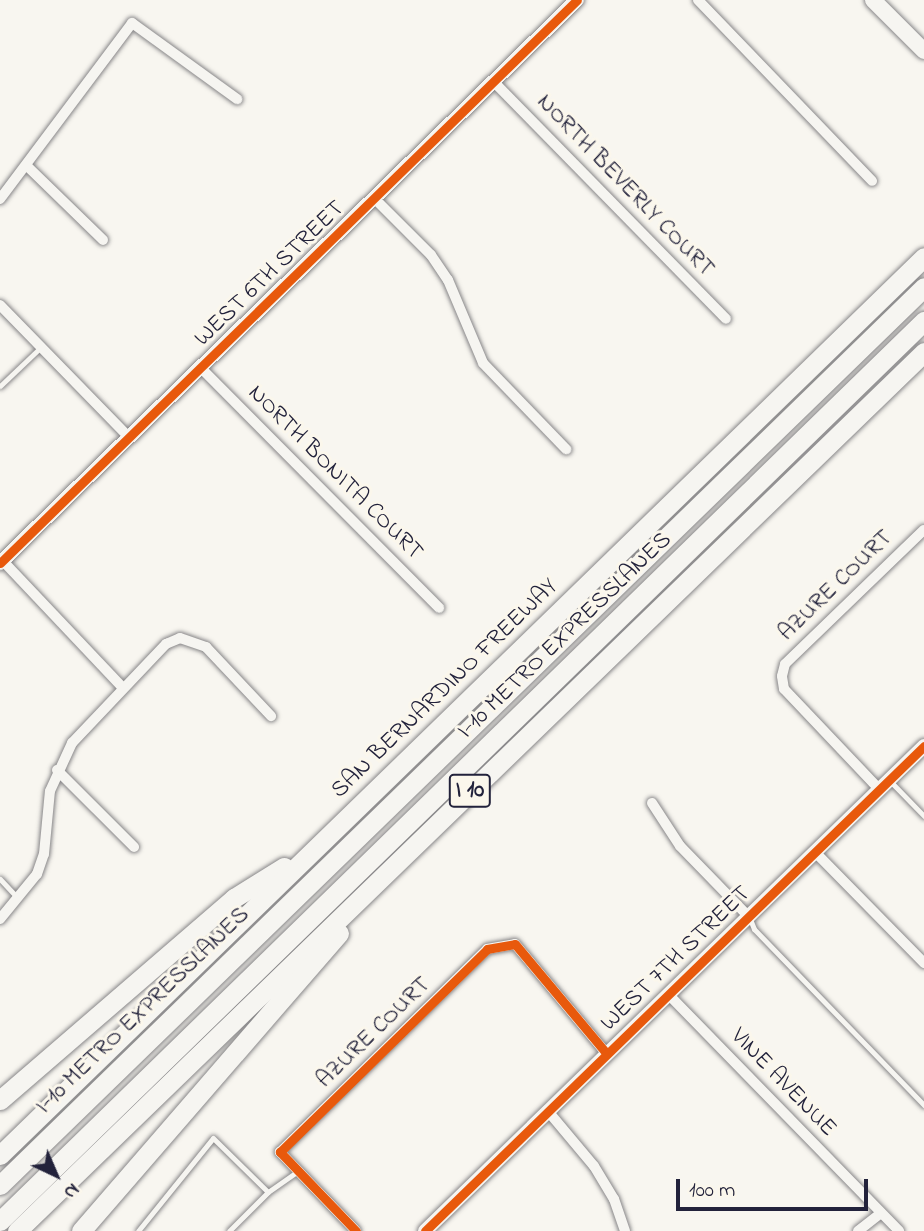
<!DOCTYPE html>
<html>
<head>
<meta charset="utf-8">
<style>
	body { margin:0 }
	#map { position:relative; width:924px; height:1231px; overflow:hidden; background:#f8f6f0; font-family:"Indie Flower",sans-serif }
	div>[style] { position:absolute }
	.roads { filter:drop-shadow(0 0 2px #878688) drop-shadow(0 0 2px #878688) }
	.service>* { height:5px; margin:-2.5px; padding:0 2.5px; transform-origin:2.5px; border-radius:2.5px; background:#f6f5f1 }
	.minor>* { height:10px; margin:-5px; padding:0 5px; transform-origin:5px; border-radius:5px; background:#f6f5f1 }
	.tertiary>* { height:14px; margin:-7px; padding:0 7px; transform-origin:7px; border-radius:7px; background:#f6f5f1 }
	.secondary>* { height:16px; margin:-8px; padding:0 8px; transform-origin:8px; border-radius:8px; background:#f6f5f1 }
	.motorway>* { height:19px; margin:-9.5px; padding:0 9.5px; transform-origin:9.5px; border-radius:9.5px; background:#f6f5f1 }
	.cycleway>* { height:9px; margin:-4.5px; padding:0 4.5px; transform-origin:4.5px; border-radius:4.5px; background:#e8590c }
	span { translate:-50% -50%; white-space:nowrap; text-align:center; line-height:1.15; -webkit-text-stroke:6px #fbf7ec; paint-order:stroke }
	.shield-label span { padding:2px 5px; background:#fbf7ec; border:2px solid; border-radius:5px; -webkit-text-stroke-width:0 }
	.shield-label { font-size:23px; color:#22223b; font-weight:700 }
	.street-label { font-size:24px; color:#22223b }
	.north { position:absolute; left:21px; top:1140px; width:70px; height:70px; -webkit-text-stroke:5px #fbf7ec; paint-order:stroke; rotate:136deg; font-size:19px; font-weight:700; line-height:28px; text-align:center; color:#22223b }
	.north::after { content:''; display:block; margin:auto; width:24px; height:32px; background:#22223b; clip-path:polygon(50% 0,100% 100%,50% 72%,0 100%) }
	.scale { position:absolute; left:676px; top:1179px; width:192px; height:32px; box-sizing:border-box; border:4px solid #22223b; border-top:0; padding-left:9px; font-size:21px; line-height:24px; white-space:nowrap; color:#22223b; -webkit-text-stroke:5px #fbf7ec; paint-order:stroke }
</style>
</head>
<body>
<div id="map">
	<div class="roads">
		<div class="service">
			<i style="left:0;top:386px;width:57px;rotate:-43.6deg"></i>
			<i style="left:890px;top:781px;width:49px;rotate:45.8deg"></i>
			<i style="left:0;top:879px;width:25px;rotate:47deg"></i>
			<i style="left:750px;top:919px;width:11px;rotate:68deg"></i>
			<i style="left:754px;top:929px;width:245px;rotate:46deg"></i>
			<i style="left:138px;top:1231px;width:119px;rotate:-51.1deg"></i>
			<i style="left:213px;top:1138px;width:77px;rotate:44.5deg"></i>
			<i style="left:229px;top:1231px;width:55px;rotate:-45deg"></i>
			<i style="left:268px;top:1192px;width:37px;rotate:-35deg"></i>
		</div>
		<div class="minor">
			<i style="left:698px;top:0;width:251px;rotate:46.1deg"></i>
			<i style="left:495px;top:83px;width:330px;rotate:45.6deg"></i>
			<i style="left:27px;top:166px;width:106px;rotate:44.2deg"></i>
			<i style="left:0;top:199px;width:220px;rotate:-53.1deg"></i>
			<i style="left:132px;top:23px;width:130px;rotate:35.9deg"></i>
			<i style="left:375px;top:199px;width:79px;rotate:45deg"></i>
			<i style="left:431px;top:255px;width:30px;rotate:56deg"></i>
			<i style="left:448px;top:280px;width:90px;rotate:67.1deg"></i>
			<i style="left:483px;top:363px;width:120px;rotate:46deg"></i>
			<i style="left:0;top:305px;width:185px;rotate:45.7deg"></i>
			<i style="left:201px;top:368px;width:338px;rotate:45.2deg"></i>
			<i style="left:2px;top:560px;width:176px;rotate:46.6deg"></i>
			<i style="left:57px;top:770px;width:109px;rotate:45deg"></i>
			<i style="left:879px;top:789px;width:138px;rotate:-133.5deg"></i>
			<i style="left:784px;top:689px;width:13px;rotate:-99deg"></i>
			<i style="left:782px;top:676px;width:12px;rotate:-76deg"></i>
			<i style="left:785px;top:664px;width:193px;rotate:-44deg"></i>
			<i style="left:652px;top:803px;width:51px;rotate:56.9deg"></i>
			<i style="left:680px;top:846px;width:99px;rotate:45.8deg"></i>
			<i style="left:815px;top:852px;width:156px;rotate:45.5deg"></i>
			<i style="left:0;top:919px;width:58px;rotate:-50.6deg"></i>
			<i style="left:37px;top:874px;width:21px;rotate:-71deg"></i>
			<i style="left:44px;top:854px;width:63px;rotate:-84.6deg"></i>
			<i style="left:50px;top:791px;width:53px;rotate:-65.4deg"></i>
			<i style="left:72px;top:743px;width:137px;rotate:-46.5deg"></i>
			<i style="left:166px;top:644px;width:15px;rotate:-23deg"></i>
			<i style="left:180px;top:638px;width:28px;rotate:19deg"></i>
			<i style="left:206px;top:647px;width:95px;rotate:46.7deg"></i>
			<i style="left:668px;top:994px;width:331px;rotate:45.7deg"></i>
			<i style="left:547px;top:1110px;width:73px;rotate:50deg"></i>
			<i style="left:594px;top:1166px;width:39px;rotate:59deg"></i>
			<i style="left:614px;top:1199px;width:34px;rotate:71deg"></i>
			<i style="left:356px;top:1231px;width:110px;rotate:-133.9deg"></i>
			<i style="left:280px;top:1152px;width:290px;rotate:-44.4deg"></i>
			<i style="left:487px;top:949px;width:28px;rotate:-10deg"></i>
			<i style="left:515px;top:944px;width:142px;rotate:50.1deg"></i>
			<i style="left:858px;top:1231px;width:29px;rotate:-38deg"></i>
		</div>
		<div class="tertiary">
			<i style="left:0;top:563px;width:806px;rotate:-44.3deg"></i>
			<i style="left:425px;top:1231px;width:696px;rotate:-44.18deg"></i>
		</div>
		<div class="secondary">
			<i style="left:873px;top:0;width:72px;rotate:45deg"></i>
		</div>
		<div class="motorway">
			<i style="left:0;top:1100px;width:309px;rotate:-40.8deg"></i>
			<i style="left:234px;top:898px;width:59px;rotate:-31.8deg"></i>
			<i style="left:0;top:1155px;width:1288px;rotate:-44.18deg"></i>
			<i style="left:0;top:1185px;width:1288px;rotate:-44.18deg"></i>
			<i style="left:0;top:1221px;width:1290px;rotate:-44.25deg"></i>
			<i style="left:17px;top:1231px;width:1263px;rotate:-44.1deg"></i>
			<i style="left:81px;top:1231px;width:394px;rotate:-49.1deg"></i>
		</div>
	</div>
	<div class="cycleway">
		<i style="left:0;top:563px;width:806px;rotate:-44.3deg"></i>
		<i style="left:356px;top:1231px;width:110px;rotate:-133.9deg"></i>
		<i style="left:280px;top:1152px;width:290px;rotate:-44.4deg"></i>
		<i style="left:487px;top:949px;width:28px;rotate:-10deg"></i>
		<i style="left:515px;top:944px;width:142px;rotate:50.1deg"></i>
		<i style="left:425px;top:1231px;width:696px;rotate:-44.18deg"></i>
	</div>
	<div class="shield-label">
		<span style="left:470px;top:791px">I 10</span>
	</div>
	<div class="street-label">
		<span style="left:625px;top:186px;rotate:46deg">NORTH BEVERLY COURT</span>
		<span style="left:270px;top:274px;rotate:-44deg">WEST 6TH STREET</span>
		<span style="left:335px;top:473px;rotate:45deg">NORTH BONITA COURT</span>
		<span style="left:836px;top:586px;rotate:-44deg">AZURE COURT</span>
		<span style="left:565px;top:636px;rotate:-44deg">I-10 METRO EXPRESSLANES</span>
		<span style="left:445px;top:689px;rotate:-44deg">SAN BERNARDINO FREEWAY</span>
		<span style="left:676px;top:959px;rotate:-44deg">WEST 7TH STREET</span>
		<span style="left:143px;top:1011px;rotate:-44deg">I-10 METRO EXPRESSLANES</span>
		<span style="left:374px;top:1033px;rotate:-44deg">AZURE COURT</span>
		<span style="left:783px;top:1083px;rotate:46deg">VINE AVENUE</span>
	</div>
	<div class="north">N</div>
	<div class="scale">100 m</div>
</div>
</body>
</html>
